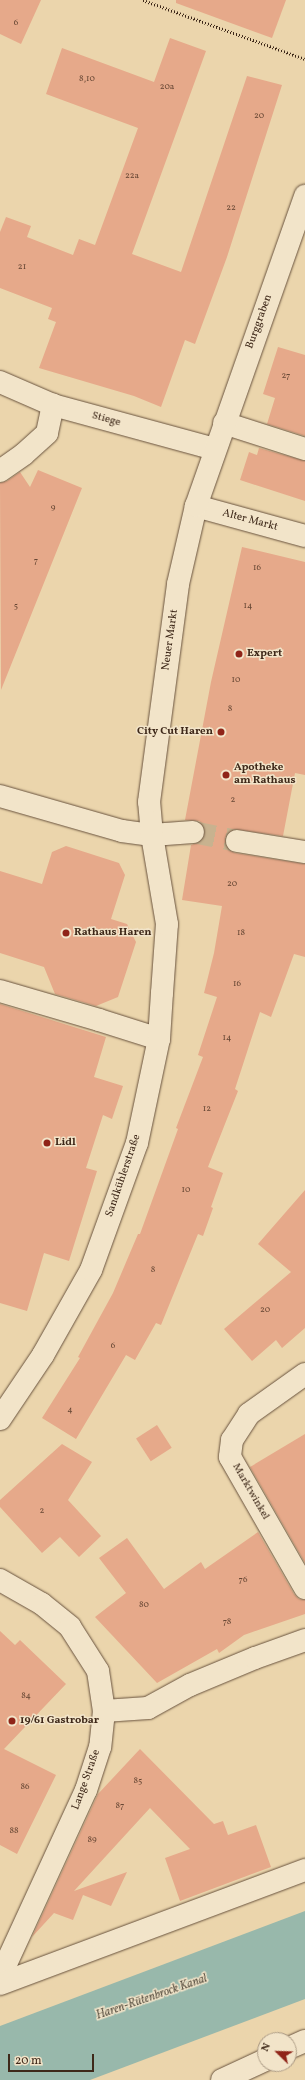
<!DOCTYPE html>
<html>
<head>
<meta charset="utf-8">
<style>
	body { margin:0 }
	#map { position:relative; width:305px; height:2080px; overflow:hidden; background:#ebd5ac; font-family:Vollkorn,serif }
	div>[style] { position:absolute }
	.water>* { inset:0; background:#98b8ab }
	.building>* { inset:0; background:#e6a98a; transform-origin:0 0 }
	.minor-tunnel>* { height:22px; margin-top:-11px; transform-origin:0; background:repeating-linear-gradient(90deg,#c8b28f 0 22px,transparent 0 33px) }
	.path>* { height:2.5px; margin-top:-1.25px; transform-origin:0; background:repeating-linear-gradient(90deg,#3e2819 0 1px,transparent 0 3px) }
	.roads { filter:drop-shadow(0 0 1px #69533e) drop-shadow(0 0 1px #69533e) }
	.minor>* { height:22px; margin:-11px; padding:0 11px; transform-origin:11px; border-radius:11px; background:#f2e4c9 }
	.dots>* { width:11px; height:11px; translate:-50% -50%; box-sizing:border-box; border:2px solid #f2e4c9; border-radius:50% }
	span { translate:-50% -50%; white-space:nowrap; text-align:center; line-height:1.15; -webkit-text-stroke:3px #f2e4c9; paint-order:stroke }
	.number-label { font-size:9px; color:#684835 }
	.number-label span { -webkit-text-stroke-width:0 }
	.street-label { font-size:11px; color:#3e2819 }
	.poi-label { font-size:11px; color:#3e2819; font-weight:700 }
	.left { translate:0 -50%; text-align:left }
	.right { translate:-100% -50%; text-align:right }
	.water-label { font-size:12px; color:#544c3e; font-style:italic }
	.north { position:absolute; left:257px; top:2032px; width:40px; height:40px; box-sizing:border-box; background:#f2e4c9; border:1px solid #aa9983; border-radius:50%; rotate:293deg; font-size:11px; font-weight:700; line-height:16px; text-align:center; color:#3e2819 }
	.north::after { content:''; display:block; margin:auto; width:14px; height:18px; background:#8f2418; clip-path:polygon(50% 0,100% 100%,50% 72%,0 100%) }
	.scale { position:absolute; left:8px; top:2054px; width:86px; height:18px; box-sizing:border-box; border:2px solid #3e2819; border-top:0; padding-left:5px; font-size:12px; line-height:14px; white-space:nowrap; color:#3e2819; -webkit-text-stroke:3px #f2e4c9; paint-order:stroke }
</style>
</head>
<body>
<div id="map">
	<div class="water">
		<i style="clip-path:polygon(305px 1911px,305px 1999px,90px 2080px,0 2080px,0 2026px)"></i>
	</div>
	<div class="building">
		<i style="clip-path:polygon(0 0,41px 0,21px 44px,0 34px)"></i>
		<i style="clip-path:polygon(176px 0,286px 0,272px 38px,176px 3px)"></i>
		<i style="clip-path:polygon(170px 38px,206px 51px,132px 254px,181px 272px,247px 76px,282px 85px,227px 257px,195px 344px,185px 340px,161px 407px,134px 396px,39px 368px,56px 322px,48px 319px,52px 308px,0 288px,0 232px,6px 217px,31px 226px,27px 237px,73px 255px,79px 239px,95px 245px,138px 128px,46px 94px,62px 48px,154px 82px)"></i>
		<i style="clip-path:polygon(278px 347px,305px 355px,305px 436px,267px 424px,275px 398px,263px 394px)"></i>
		<i style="clip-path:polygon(259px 448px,305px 461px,305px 501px,240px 480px,249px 452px,257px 455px)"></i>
		<i style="clip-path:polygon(38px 470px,82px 488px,1px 690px,0 483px,7px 481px,20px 472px,30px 487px)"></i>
		<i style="clip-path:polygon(242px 547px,305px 562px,305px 775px,295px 773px,283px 836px,233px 829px,227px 833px,225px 839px,225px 845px,229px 850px,235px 853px,305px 864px,305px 957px,294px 954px,271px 1017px,260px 1012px,235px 1089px,238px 1091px,208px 1167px,223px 1173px,211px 1207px,213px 1208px,203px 1236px,198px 1234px,161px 1325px,156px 1323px,135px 1360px,126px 1355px,76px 1439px,42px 1418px,80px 1358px,78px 1357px,113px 1293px,138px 1234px,140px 1234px,178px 1129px,176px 1128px,203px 1057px,198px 1055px,217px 997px,204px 993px,214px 953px,222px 906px,182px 900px,191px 845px,200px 842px,204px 837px,205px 831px,204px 825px,199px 821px,185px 820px,211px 682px)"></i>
		<i style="clip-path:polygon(66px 846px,119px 863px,125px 875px,111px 919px,127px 924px,136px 942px,118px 997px,96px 1006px,55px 994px,44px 967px,0 953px,0 871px,42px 884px,52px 852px)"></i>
		<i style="clip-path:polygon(0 1004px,106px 1037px,94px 1077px,123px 1086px,112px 1119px,103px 1115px,86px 1168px,97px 1171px,69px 1261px,44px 1253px,27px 1311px,0 1303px)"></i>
		<i style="clip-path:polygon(305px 1190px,305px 1328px,282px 1348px,276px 1340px,252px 1361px,224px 1329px,291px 1272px,258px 1244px)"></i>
		<i style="left:157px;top:1425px;width:27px;height:25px;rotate:57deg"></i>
		<i style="clip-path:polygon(305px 1434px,305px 1563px,250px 1467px)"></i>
		<i style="clip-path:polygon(62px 1444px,92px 1462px,68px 1500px,101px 1536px,79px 1557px,60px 1537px,42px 1553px,0 1507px,0 1500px)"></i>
		<i style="clip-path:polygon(258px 1532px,294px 1594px,299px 1599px,305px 1600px,305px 1614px,244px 1635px,219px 1653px,217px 1649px,157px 1683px,95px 1617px,126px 1593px,99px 1558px,127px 1538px,164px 1589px,201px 1562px,205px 1569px)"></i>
		<i style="clip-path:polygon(0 1631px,15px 1645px,20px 1640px,66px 1684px,4px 1749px,56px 1775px,17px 1854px,0 1845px)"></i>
		<i style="clip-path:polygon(140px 1749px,214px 1824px,223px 1821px,228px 1835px,256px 1825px,271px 1867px,180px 1901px,165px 1858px,190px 1849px,150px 1808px,74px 1891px,127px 1872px,111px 1906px,83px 1895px,73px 1920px,54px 1913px,32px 1937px,98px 1794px)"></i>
	</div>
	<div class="minor-tunnel">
		<i style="left:193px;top:832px;width:45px;rotate:11.6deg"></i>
	</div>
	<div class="path">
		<i style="left:143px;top:0;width:172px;rotate:20deg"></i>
	</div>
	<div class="roads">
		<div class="minor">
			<i style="left:0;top:382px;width:58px;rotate:23.5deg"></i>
			<i style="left:53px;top:405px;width:168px;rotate:15.2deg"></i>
			<i style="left:224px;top:423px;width:85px;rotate:17.8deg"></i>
			<i style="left:0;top:471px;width:29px;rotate:-35deg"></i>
			<i style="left:24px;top:454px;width:31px;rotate:-42deg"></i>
			<i style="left:47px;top:433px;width:29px;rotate:-78deg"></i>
			<i style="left:196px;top:506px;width:113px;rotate:15.4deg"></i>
			<i style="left:0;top:796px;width:127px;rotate:16deg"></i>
			<i style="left:122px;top:831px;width:30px;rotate:8deg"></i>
			<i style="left:152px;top:835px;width:41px;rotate:-4.2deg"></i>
			<i style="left:237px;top:841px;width:69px;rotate:9.2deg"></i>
			<i style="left:0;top:991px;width:103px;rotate:16.3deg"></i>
			<i style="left:99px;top:1020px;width:63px;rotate:17.6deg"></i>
			<i style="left:305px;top:1374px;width:69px;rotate:144.5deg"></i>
			<i style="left:249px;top:1414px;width:31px;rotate:123deg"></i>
			<i style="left:232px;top:1440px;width:17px;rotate:97deg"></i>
			<i style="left:230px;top:1457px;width:151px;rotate:60.2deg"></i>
			<i style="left:0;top:1419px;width:77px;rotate:-56.1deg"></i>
			<i style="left:43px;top:1355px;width:98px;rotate:-60.5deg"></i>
			<i style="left:91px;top:1270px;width:135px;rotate:-70.1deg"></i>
			<i style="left:137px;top:1143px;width:106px;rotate:-78.1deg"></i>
			<i style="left:159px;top:1039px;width:46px;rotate:-86.3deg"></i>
			<i style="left:162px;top:993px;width:69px;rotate:-85.9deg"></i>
			<i style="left:167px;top:924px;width:90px;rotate:-99.6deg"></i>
			<i style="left:152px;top:835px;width:33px;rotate:-95deg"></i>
			<i style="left:149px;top:802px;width:220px;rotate:-82.4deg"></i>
			<i style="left:178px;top:584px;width:80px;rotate:-77deg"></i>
			<i style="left:196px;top:506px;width:329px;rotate:-70.6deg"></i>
			<i style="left:0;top:1580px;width:48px;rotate:29.7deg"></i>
			<i style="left:42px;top:1604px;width:36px;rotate:39deg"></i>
			<i style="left:70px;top:1627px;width:52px;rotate:57.5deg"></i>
			<i style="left:98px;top:1671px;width:40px;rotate:81.5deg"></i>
			<i style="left:104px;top:1711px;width:36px;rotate:96deg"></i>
			<i style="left:100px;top:1747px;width:45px;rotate:108deg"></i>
			<i style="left:86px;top:1790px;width:206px;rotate:114.7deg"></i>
			<i style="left:104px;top:1711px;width:44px;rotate:-3.9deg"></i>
			<i style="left:148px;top:1708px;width:48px;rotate:-28.7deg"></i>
			<i style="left:190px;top:1685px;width:70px;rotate:-22.6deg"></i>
			<i style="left:255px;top:1658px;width:53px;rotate:-19.8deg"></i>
			<i style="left:0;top:1984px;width:326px;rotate:-20.5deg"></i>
			<i style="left:289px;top:2048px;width:17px;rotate:-24deg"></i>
			<i style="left:222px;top:2080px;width:47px;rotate:-24.9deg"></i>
		</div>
	</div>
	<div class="dots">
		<i style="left:239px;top:654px;background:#8f2418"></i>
		<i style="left:221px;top:732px;background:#8f2418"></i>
		<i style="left:226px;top:775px;background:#8f2418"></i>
		<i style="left:66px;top:933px;background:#8f2418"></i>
		<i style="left:47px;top:1143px;background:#8f2418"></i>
		<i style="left:12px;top:1721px;background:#8f2418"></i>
	</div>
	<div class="number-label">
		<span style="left:16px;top:23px">6</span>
		<span style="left:87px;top:79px">8,10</span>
		<span style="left:167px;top:87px">20a</span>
		<span style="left:259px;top:116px">20</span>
		<span style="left:132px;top:176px">22a</span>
		<span style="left:231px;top:208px">22</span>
		<span style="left:22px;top:267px">21</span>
		<span style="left:286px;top:376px">27</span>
		<span style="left:53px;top:508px">9</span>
		<span style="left:36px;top:561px">7</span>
		<span style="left:257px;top:568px">16</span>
		<span style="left:16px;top:606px">5</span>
		<span style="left:248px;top:606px">14</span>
		<span style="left:236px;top:680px">10</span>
		<span style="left:230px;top:709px">8</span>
		<span style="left:233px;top:800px">2</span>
		<span style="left:232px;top:884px">20</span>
		<span style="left:241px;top:933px">18</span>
		<span style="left:237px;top:984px">16</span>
		<span style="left:227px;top:1038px">14</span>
		<span style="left:207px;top:1109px">12</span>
		<span style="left:186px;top:1190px">10</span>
		<span style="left:153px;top:1270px">8</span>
		<span style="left:265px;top:1310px">20</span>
		<span style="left:113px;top:1346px">6</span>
		<span style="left:70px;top:1410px">4</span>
		<span style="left:42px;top:1511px">2</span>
		<span style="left:243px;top:1580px">76</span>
		<span style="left:144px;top:1605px">80</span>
		<span style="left:227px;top:1622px">78</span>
		<span style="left:26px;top:1696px">84</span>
		<span style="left:138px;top:1781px">85</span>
		<span style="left:25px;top:1787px">86</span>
		<span style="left:120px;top:1806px">87</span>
		<span style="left:14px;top:1831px">88</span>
		<span style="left:92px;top:1840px">89</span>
	</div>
	<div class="street-label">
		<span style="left:260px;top:322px;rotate:-70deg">Burggraben</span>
		<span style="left:106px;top:420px;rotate:15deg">Stiege</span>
		<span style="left:250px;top:521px;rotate:15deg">Alter Markt</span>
		<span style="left:171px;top:640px;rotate:-82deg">Neuer Markt</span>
		<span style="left:124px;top:1176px;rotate:-71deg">Sandkühlerstraße</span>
		<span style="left:250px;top:1492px;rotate:60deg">Marktwinkel</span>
		<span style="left:87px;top:1780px;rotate:-70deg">Lange Straße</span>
	</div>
	<div class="poi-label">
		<span class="left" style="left:247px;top:654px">Expert</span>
		<span class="right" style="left:213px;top:732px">City Cut Haren</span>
		<span class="left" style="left:234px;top:775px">Apotheke<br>am Rathaus</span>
		<span class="left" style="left:74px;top:933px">Rathaus Haren</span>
		<span class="left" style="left:55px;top:1143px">Lidl</span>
		<span class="left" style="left:20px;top:1721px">19/61 Gastrobar</span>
	</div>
	<div class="water-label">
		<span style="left:152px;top:1998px;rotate:-19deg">Haren-Rütenbrock Kanal</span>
	</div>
	<div class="north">N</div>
	<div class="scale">20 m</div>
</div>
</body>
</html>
